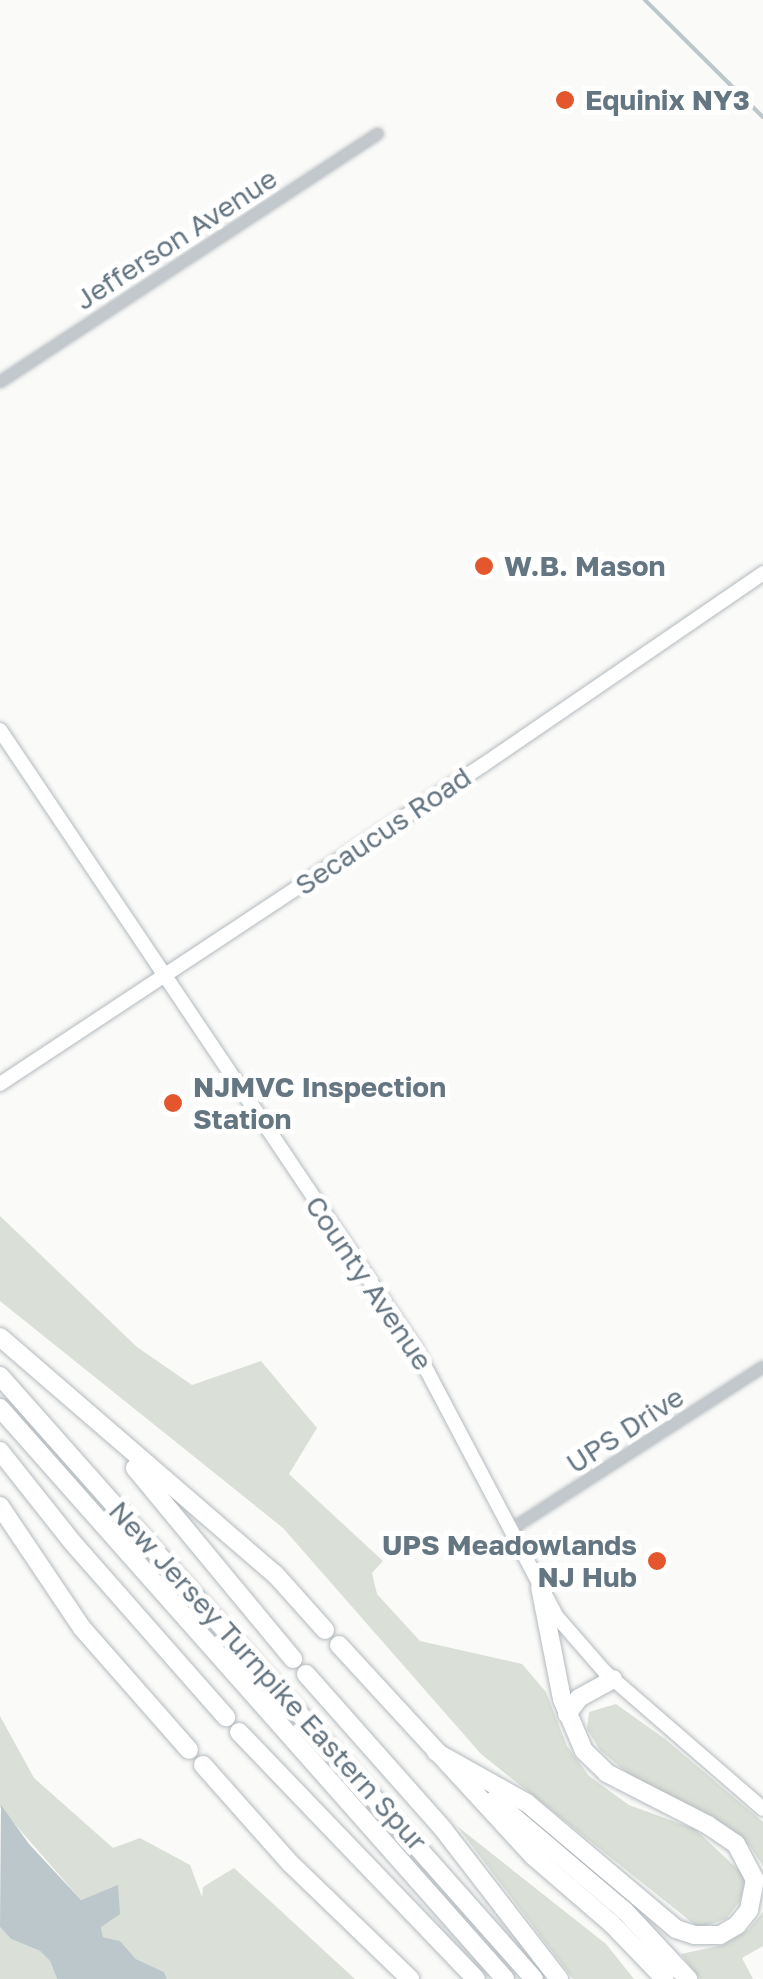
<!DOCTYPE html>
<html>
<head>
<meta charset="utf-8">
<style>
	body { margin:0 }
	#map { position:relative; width:763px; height:1979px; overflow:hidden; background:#fafaf8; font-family:"Golos Text",sans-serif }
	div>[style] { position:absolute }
	.green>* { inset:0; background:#dadfd7 }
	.water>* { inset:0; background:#bbc7cb }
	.stream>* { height:4px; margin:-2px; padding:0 2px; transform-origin:2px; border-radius:2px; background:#bbc7cb }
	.roads { filter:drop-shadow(0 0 2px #b3babf) drop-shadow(0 0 2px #b3babf) }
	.street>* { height:10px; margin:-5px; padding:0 5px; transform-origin:5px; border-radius:5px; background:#c3c8cc }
	.secondary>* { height:14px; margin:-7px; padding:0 7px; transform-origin:7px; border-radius:7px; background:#fff }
	.highway>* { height:18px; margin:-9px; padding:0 9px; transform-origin:9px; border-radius:9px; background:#fff }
	.dots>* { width:28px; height:28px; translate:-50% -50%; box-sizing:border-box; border:5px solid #fff; border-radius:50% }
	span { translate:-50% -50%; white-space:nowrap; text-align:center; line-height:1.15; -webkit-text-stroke:10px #fff; paint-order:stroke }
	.poi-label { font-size:28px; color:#657683; font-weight:700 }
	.left { translate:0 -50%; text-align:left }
	.right { translate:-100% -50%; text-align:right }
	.street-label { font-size:28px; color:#657683 }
</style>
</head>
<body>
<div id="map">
	<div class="green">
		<i style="clip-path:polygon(0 1216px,137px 1347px,192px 1385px,261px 1361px,317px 1428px,289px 1474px,383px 1561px,372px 1573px,377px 1594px,420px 1641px,522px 1664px,546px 1692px,567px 1746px,589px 1776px,629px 1805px,695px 1829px,746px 1877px,740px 1901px,726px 1919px,699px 1928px,481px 1754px,283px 1528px,0 1301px)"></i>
		<i style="clip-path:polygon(616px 1704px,665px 1739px,763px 1822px,763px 1866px,750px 1846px,712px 1816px,632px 1777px,600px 1750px,587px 1729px,589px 1712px)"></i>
		<i style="clip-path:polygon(0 1716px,34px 1778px,113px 1848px,140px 1838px,190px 1865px,202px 1897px,203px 1887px,234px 1868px,355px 1979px,167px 1979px,164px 1972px,136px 1959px,120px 1941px,103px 1937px,101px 1927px,118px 1886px,81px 1900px,0 1807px)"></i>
		<i style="clip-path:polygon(457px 1826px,606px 1944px,634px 1979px,573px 1979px)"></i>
		<i style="clip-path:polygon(763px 1912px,763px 1946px,742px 1958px,753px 1979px,700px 1979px,681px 1954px,723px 1945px,748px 1930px)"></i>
		<i style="clip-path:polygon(0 1927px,11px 1939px,40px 1951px,50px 1961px,57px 1979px,0 1979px)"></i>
	</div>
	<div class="water">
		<i style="clip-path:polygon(1px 1805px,29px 1844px,81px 1900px,118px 1885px,120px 1914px,101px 1927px,103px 1937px,120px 1941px,136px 1959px,164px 1972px,167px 1979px,57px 1979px,50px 1961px,40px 1951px,11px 1939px,0 1927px)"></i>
	</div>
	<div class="stream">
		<i style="left:645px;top:0;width:166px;rotate:44.8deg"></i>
	</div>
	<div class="roads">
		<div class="street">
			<i style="left:0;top:382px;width:452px;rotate:-33.3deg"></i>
			<i style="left:510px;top:1530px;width:301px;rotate:-32.8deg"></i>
		</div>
		<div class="secondary">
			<i style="left:0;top:730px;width:744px;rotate:56.12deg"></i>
			<i style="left:415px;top:1348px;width:304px;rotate:62.2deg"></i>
			<i style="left:557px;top:1617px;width:73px;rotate:48.9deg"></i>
			<i style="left:605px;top:1672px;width:209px;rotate:40.9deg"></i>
			<i style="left:0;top:1084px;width:579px;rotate:-33.44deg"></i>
			<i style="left:483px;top:765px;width:340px;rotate:-34.4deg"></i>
		</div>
		<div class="highway">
			<i style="left:0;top:1337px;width:363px;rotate:40.8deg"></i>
			<i style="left:275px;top:1574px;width:75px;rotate:48.2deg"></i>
			<i style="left:0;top:1376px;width:805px;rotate:48.47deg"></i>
			<i style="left:0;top:1408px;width:762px;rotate:48.51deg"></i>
			<i style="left:0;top:1451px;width:117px;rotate:51.6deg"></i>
			<i style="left:73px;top:1543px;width:232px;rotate:48.7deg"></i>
			<i style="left:135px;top:1468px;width:248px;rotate:50.4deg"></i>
			<i style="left:0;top:1506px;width:147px;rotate:56.1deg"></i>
			<i style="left:82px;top:1628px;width:162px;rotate:48.7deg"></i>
			<i style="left:339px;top:1645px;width:287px;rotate:47.4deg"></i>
			<i style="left:533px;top:1856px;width:104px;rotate:40.7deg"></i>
			<i style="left:612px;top:1924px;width:76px;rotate:46.1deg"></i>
			<i style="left:306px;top:1674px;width:207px;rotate:48.5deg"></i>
			<i style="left:443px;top:1829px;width:190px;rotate:52.3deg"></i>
			<i style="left:567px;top:1714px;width:20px;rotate:-53deg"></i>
			<i style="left:579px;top:1698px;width:39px;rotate:-29deg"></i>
			<i style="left:239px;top:1732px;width:342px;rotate:46.2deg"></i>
			<i style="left:436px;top:1752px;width:104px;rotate:29.3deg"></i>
			<i style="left:527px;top:1803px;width:195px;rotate:40.2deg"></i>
			<i style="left:676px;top:1929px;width:19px;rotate:18deg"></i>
			<i style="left:694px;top:1935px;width:26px"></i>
			<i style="left:720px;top:1935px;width:20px;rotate:-30deg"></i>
			<i style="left:737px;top:1925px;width:19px;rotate:-51deg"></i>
			<i style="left:749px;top:1910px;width:31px;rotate:-79deg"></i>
			<i style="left:755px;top:1880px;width:41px;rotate:-117.8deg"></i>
			<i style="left:736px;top:1844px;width:34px;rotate:-146deg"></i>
			<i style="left:708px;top:1825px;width:114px;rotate:-152.8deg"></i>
			<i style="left:607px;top:1773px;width:32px;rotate:-136deg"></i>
			<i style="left:584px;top:1751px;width:56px;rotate:-112.9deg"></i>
			<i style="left:562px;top:1699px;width:114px;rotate:-101.1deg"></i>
			<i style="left:203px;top:1765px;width:131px;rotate:48.4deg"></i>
			<i style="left:290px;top:1863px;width:167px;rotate:44deg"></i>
			<i style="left:494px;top:1800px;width:172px;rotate:40.3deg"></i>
			<i style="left:625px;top:1911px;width:93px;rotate:47.2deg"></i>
		</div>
	</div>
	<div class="dots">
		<i style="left:565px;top:100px;background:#e4572e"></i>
		<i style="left:484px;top:566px;background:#e4572e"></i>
		<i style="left:173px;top:1103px;background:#e4572e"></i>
		<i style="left:657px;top:1561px;background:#e4572e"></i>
	</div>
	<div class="poi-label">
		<span class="left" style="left:585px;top:100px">Equinix NY3</span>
		<span class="left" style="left:504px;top:566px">W.B. Mason</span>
		<span class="left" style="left:193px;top:1103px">NJMVC Inspection<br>Station</span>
		<span class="right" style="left:637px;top:1561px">UPS Meadowlands<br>NJ Hub</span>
	</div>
	<div class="street-label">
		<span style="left:176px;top:239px;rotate:-33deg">Jefferson Avenue</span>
		<span style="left:383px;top:831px;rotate:-34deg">Secaucus Road</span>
		<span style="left:369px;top:1283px;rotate:56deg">County Avenue</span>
		<span style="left:625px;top:1430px;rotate:-33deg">UPS Drive</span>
		<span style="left:268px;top:1676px;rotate:48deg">New Jersey Turnpike Eastern Spur</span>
	</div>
</div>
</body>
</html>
